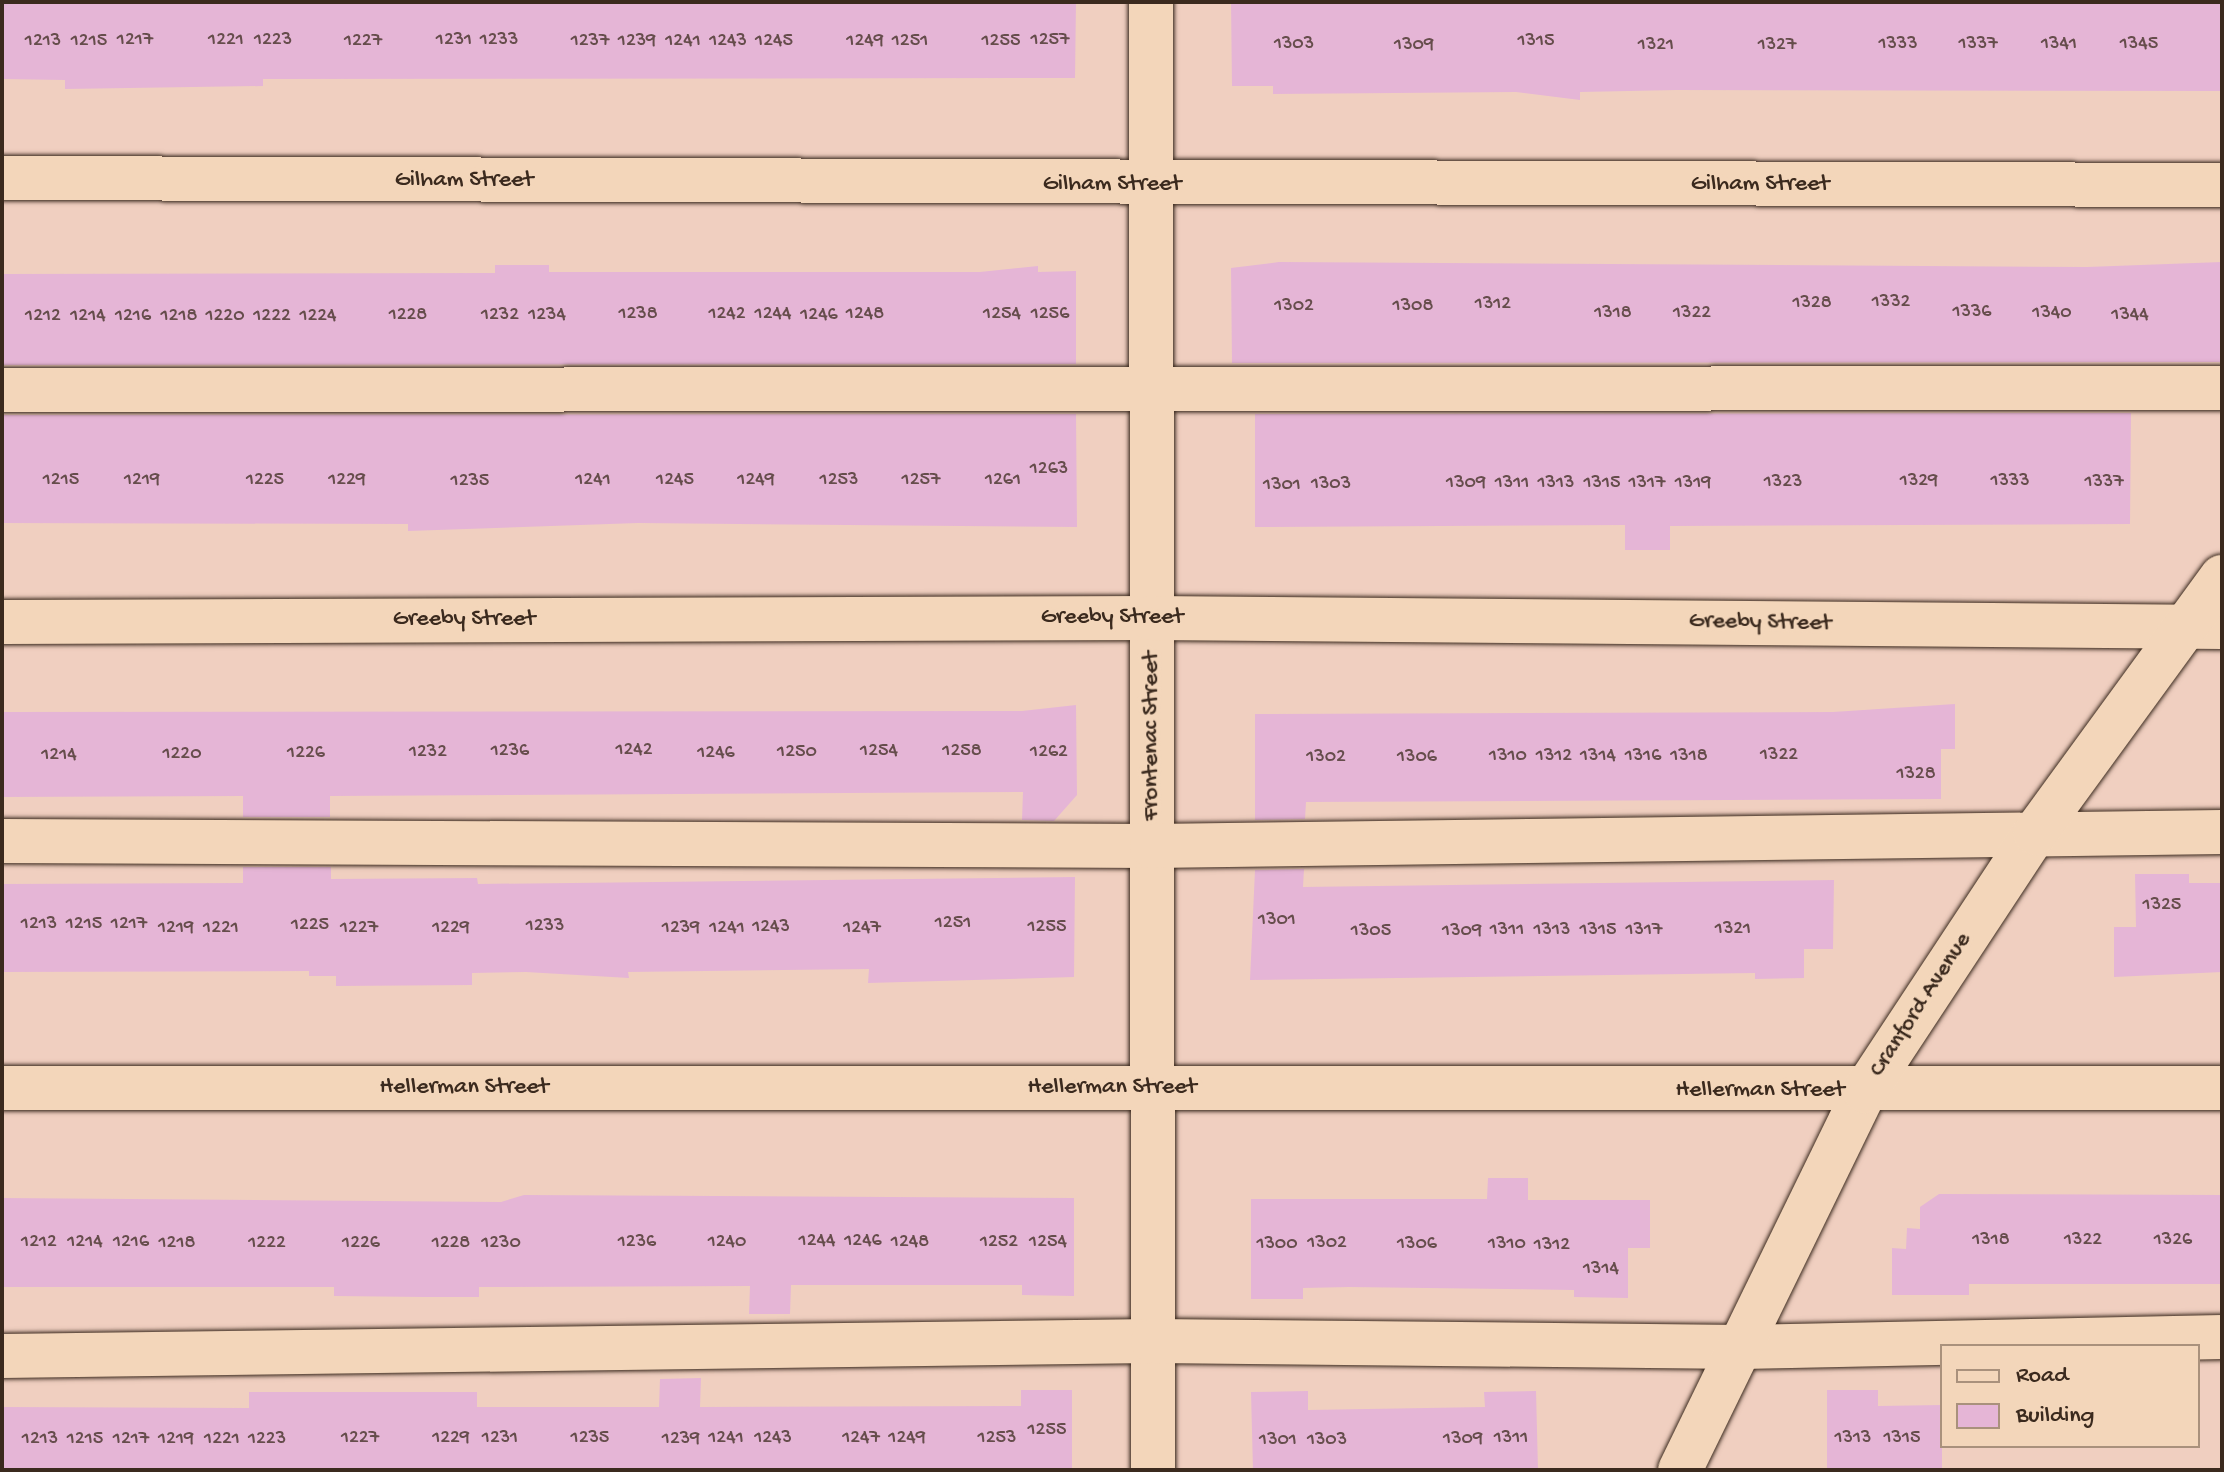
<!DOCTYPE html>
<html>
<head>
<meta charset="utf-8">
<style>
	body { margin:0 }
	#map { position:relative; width:2224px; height:1472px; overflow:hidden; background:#f0cfc0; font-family:"Gochi Hand",sans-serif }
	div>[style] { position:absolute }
	.building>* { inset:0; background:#e5b5d6 }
	.roads { filter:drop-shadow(0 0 2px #3b2a1e) drop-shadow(0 0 2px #3b2a1e) }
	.minor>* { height:44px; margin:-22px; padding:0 22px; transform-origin:22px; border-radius:22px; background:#f3d6ba }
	span { translate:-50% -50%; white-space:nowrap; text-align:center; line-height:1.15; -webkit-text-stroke:8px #f3d6ba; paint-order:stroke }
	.number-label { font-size:20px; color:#664d4c }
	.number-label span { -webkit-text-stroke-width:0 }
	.street-label { font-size:24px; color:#3b2a1e }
	.frame { position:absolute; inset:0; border:4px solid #3b2a1e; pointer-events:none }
	.legend { position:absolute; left:1940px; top:1344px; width:260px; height:104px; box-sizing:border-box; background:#f3d6ba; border:2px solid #a9917c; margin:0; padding:10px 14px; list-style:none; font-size:24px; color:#3b2a1e }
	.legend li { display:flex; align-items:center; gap:16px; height:40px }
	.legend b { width:40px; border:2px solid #a9917c }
</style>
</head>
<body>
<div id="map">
	<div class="building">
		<i style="clip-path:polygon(2px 2px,1076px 2px,1075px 78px,263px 79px,263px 86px,65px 89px,65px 80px,2px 79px)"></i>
		<i style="clip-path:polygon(1231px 2px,2222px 2px,2222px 91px,1676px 90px,1580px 92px,1580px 100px,1516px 92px,1273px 94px,1273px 86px,1232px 86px)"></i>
		<i style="clip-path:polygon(1279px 262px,2087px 267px,2222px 262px,2222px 362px,1232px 363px,1231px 268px)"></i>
		<i style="clip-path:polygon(495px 265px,549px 265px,549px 272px,980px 272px,1038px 266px,1038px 272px,1076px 271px,1076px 364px,2px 365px,2px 274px,495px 273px)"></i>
		<i style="clip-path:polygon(2131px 413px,2130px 524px,1670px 526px,1670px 550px,1625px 550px,1625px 525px,1255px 527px,1255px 414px)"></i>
		<i style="clip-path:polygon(1076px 414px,1077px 527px,638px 523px,408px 531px,408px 524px,2px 523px,2px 415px)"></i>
		<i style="clip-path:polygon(1955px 704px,1955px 749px,1941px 749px,1941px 799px,1306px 802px,1305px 819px,1255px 820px,1255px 714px,1833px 712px)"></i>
		<i style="clip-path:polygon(1076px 705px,1077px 795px,1054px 821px,1022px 820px,1023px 792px,330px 796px,330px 817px,243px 817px,243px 796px,2px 797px,2px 712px,1022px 711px)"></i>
		<i style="clip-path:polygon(243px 867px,331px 867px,331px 879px,477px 878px,478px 884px,1075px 877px,1074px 977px,868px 983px,869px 969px,628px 972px,629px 978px,526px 972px,472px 973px,472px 985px,336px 986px,336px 976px,309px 976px,309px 971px,2px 972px,2px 884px,243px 883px)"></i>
		<i style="clip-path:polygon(1304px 869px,1303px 887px,1834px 880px,1833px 949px,1804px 949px,1804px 978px,1755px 979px,1755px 973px,1250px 980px,1255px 870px)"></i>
		<i style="clip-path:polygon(2135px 874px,2189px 874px,2189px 883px,2222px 883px,2222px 972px,2114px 977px,2114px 927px,2136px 927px)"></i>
		<i style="clip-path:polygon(1488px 1178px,1528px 1178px,1528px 1200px,1650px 1200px,1650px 1248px,1628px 1248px,1628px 1298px,1574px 1297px,1574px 1290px,1349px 1287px,1303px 1288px,1303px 1299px,1251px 1299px,1251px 1199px,1487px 1199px)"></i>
		<i style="clip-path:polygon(1939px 1194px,2222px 1195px,2222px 1284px,1969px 1284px,1969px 1295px,1892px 1295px,1892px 1248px,1906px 1249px,1907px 1228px,1920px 1229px,1920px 1207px)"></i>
		<i style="clip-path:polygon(524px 1195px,1074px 1198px,1074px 1296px,1022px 1295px,1022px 1285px,791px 1285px,790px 1314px,749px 1314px,750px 1286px,479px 1287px,479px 1297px,425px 1297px,334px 1296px,334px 1287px,2px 1287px,2px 1198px,501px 1202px)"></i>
		<i style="clip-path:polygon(701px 1378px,700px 1407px,1021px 1406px,1021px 1390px,1072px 1390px,1072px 1470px,2px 1470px,2px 1407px,249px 1408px,249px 1392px,477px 1392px,477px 1407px,659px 1407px,660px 1379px)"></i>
		<i style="clip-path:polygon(1827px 1390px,1878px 1390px,1878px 1406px,1942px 1405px,1942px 1470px,1827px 1470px)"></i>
		<i style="clip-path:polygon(1308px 1391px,1308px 1410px,1485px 1407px,1484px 1392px,1536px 1391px,1538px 1470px,1253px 1470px,1251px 1392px)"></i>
	</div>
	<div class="roads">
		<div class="minor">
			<i style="left:1151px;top:2px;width:1468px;rotate:89.92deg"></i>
			<i style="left:2px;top:178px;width:2220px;rotate:0.18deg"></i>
			<i style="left:2px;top:390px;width:2220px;rotate:-0.05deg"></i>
			<i style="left:2px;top:622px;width:1149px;rotate:-0.2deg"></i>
			<i style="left:1151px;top:618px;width:1071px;rotate:0.48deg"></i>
			<i style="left:2px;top:841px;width:1150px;rotate:0.25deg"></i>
			<i style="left:1152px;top:846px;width:1070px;rotate:-0.75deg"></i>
			<i style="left:2px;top:1088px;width:2220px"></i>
			<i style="left:2px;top:1356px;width:1151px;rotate:-0.75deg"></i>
			<i style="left:1153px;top:1341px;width:589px;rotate:0.58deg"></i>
			<i style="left:1742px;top:1347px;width:480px;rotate:-1.2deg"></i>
			<i style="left:1680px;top:1470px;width:422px;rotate:-64deg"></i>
			<i style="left:1865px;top:1091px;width:309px;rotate:-56.6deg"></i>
			<i style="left:2035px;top:833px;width:317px;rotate:-53.9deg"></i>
		</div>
	</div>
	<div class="number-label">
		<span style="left:135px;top:40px">1217</span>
		<span style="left:226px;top:40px">1221</span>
		<span style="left:273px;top:40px">1223</span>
		<span style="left:454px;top:40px">1231</span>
		<span style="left:499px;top:40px">1233</span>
		<span style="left:1050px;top:40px">1257</span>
		<span style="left:43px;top:41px">1213</span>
		<span style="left:89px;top:41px">1215</span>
		<span style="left:363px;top:41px">1227</span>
		<span style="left:590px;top:41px">1237</span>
		<span style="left:637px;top:41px">1239</span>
		<span style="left:683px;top:41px">1241</span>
		<span style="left:728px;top:41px">1243</span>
		<span style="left:774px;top:41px">1245</span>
		<span style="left:865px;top:41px">1249</span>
		<span style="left:910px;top:41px">1251</span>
		<span style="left:1001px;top:41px">1255</span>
		<span style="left:1536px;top:41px">1315</span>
		<span style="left:1294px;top:44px">1303</span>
		<span style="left:1898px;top:44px">1333</span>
		<span style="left:1978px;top:44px">1337</span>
		<span style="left:2059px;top:44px">1341</span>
		<span style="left:2139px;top:44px">1345</span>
		<span style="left:1414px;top:45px">1309</span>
		<span style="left:1656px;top:45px">1321</span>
		<span style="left:1777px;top:45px">1327</span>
		<span style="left:1891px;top:302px">1332</span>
		<span style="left:1812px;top:303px">1328</span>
		<span style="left:1493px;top:304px">1312</span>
		<span style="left:1294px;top:306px">1302</span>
		<span style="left:1413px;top:306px">1308</span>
		<span style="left:1972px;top:312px">1336</span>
		<span style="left:1613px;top:313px">1318</span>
		<span style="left:1692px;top:313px">1322</span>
		<span style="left:2052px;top:313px">1340</span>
		<span style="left:638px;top:314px">1238</span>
		<span style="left:727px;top:314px">1242</span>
		<span style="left:773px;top:314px">1244</span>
		<span style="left:865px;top:314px">1248</span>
		<span style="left:1002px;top:314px">1254</span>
		<span style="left:1050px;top:314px">1256</span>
		<span style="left:408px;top:315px">1228</span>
		<span style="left:500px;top:315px">1232</span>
		<span style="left:547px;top:315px">1234</span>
		<span style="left:819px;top:315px">1246</span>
		<span style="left:2130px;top:315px">1344</span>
		<span style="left:43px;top:316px">1212</span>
		<span style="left:88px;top:316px">1214</span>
		<span style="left:133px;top:316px">1216</span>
		<span style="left:179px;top:316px">1218</span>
		<span style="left:225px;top:316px">1220</span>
		<span style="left:272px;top:316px">1222</span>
		<span style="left:318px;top:316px">1224</span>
		<span style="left:1049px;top:469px">1263</span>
		<span style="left:61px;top:480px">1215</span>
		<span style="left:142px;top:480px">1219</span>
		<span style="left:265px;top:480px">1225</span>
		<span style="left:347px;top:480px">1229</span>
		<span style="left:593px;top:480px">1241</span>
		<span style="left:675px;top:480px">1245</span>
		<span style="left:756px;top:480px">1249</span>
		<span style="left:839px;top:480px">1253</span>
		<span style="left:921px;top:480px">1257</span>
		<span style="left:1003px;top:480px">1261</span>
		<span style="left:470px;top:481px">1235</span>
		<span style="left:1919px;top:481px">1329</span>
		<span style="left:2010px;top:481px">1333</span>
		<span style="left:1783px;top:482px">1323</span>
		<span style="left:2104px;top:482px">1337</span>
		<span style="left:1466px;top:483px">1309</span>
		<span style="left:1512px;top:483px">1311</span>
		<span style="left:1556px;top:483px">1313</span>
		<span style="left:1602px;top:483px">1315</span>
		<span style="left:1647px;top:483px">1317</span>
		<span style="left:1693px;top:483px">1319</span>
		<span style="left:1331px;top:484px">1303</span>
		<span style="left:1282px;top:485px">1301</span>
		<span style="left:634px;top:750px">1242</span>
		<span style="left:510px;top:751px">1236</span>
		<span style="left:879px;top:751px">1254</span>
		<span style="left:962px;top:751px">1258</span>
		<span style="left:428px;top:752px">1232</span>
		<span style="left:797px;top:752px">1250</span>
		<span style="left:1049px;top:752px">1262</span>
		<span style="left:306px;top:753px">1226</span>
		<span style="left:716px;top:753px">1246</span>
		<span style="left:182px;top:754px">1220</span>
		<span style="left:59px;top:755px">1214</span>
		<span style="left:1779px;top:755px">1322</span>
		<span style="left:1508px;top:756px">1310</span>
		<span style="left:1554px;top:756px">1312</span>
		<span style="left:1598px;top:756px">1314</span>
		<span style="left:1643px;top:756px">1316</span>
		<span style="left:1689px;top:756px">1318</span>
		<span style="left:1326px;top:757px">1302</span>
		<span style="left:1417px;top:757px">1306</span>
		<span style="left:1916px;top:774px">1328</span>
		<span style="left:2162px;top:905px">1325</span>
		<span style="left:1277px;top:920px">1301</span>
		<span style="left:953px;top:923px">1251</span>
		<span style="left:39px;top:924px">1213</span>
		<span style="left:84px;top:924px">1215</span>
		<span style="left:129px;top:924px">1217</span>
		<span style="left:310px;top:925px">1225</span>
		<span style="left:545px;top:926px">1233</span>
		<span style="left:771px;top:927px">1243</span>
		<span style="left:1047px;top:927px">1255</span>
		<span style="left:176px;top:928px">1219</span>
		<span style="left:221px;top:928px">1221</span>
		<span style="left:359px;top:928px">1227</span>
		<span style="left:451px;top:928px">1229</span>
		<span style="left:681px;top:928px">1239</span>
		<span style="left:727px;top:928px">1241</span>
		<span style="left:862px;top:928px">1247</span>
		<span style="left:1733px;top:929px">1321</span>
		<span style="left:1507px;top:930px">1311</span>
		<span style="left:1552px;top:930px">1313</span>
		<span style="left:1598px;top:930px">1315</span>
		<span style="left:1644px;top:930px">1317</span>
		<span style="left:1371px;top:931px">1305</span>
		<span style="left:1462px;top:931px">1309</span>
		<span style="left:1991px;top:1240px">1318</span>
		<span style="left:2083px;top:1240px">1322</span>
		<span style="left:2173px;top:1240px">1326</span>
		<span style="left:817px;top:1241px">1244</span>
		<span style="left:863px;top:1241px">1246</span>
		<span style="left:39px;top:1242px">1212</span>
		<span style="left:85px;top:1242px">1214</span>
		<span style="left:131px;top:1242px">1216</span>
		<span style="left:637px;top:1242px">1236</span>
		<span style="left:727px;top:1242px">1240</span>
		<span style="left:910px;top:1242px">1248</span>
		<span style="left:999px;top:1242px">1252</span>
		<span style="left:1048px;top:1242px">1254</span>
		<span style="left:177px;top:1243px">1218</span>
		<span style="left:267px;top:1243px">1222</span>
		<span style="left:361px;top:1243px">1226</span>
		<span style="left:451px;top:1243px">1228</span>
		<span style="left:501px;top:1243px">1230</span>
		<span style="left:1327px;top:1243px">1302</span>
		<span style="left:1277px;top:1244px">1300</span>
		<span style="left:1417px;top:1244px">1306</span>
		<span style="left:1507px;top:1244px">1310</span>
		<span style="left:1552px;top:1245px">1312</span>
		<span style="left:1601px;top:1269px">1314</span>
		<span style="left:1047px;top:1430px">1255</span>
		<span style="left:360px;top:1438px">1227</span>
		<span style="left:451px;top:1438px">1229</span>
		<span style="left:500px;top:1438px">1231</span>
		<span style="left:590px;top:1438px">1235</span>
		<span style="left:726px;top:1438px">1241</span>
		<span style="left:773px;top:1438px">1243</span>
		<span style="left:861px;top:1438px">1247</span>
		<span style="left:907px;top:1438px">1249</span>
		<span style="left:997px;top:1438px">1253</span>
		<span style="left:1511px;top:1438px">1311</span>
		<span style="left:1853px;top:1438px">1313</span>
		<span style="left:1902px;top:1438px">1315</span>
		<span style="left:40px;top:1439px">1213</span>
		<span style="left:85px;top:1439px">1215</span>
		<span style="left:131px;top:1439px">1217</span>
		<span style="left:176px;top:1439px">1219</span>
		<span style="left:222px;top:1439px">1221</span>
		<span style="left:267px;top:1439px">1223</span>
		<span style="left:681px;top:1439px">1239</span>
		<span style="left:1463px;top:1439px">1309</span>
		<span style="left:1278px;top:1440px">1301</span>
		<span style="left:1327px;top:1440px">1303</span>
	</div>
	<div class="street-label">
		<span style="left:464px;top:181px">Gilham Street</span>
		<span style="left:1112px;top:185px">Gilham Street</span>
		<span style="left:1760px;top:185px">Gilham Street</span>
		<span style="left:1112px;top:618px">Greeby Street</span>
		<span style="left:464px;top:620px">Greeby Street</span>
		<span style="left:1760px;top:623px;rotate:1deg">Greeby Street</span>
		<span style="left:1152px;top:736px;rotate:-90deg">Frontenac Street</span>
		<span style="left:1921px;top:1005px;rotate:-57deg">Cranford Avenue</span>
		<span style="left:464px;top:1088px">Hellerman Street</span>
		<span style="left:1112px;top:1088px">Hellerman Street</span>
		<span style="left:1760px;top:1091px">Hellerman Street</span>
	</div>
	<div class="frame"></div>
	<ul class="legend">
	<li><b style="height:10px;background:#f3d6ba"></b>Road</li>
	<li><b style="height:22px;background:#e5b5d6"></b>Building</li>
	</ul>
</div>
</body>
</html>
